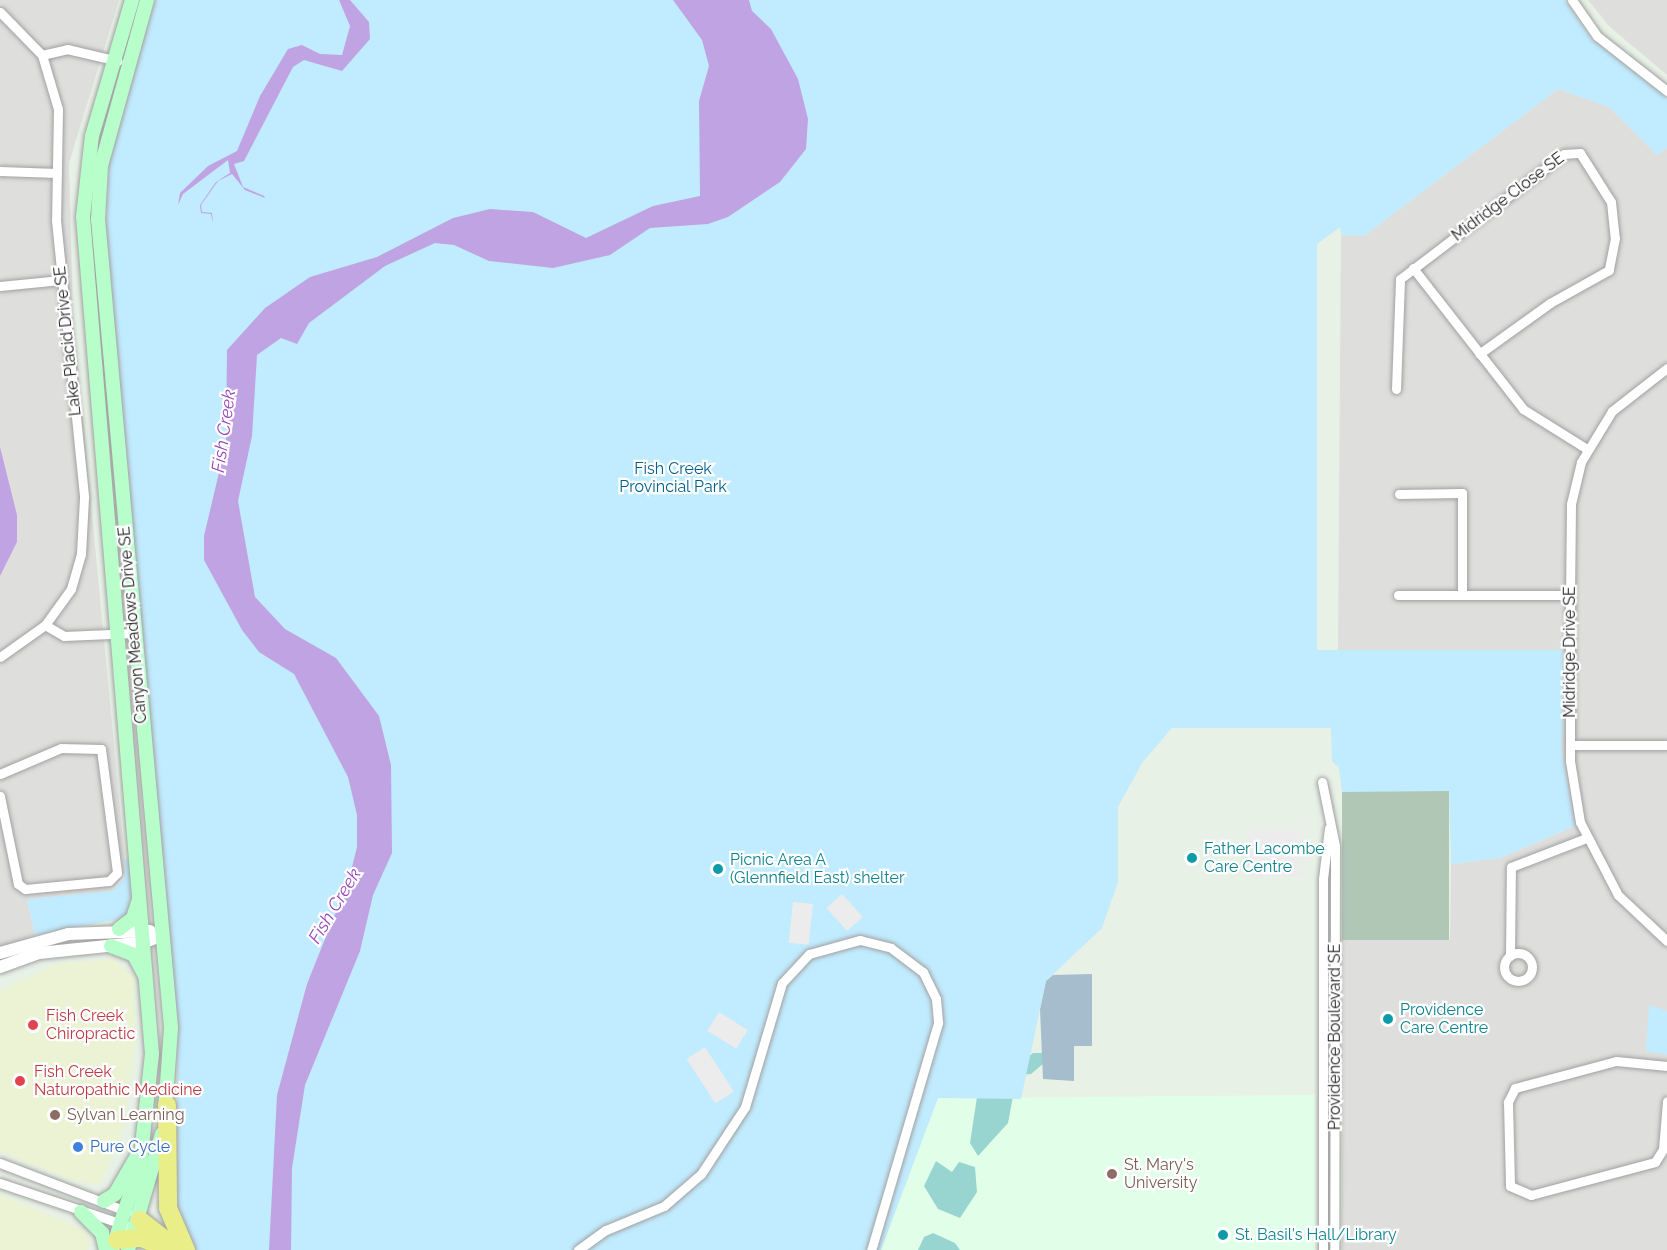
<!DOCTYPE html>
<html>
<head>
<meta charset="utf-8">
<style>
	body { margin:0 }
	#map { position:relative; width:1667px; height:1250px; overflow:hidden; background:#e7f1e6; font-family:Raleway,sans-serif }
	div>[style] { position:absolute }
	.residential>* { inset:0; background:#dededd }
	.commercial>* { inset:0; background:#ebf3d4 }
	.education>* { inset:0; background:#e1ffe8 }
	.construction>* { inset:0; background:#b0c7b6; transform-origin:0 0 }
	.forest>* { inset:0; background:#98d4d0 }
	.cemetery>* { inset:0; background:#a5bdcc }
	.park>* { inset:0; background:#c1ebfe }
	.parking>* { inset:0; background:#ececec; transform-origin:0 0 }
	.water>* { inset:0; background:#c0a3e2 }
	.roads { filter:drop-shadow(0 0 2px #a1a1a1) drop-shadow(0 0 2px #a1a1a1) }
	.minor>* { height:9px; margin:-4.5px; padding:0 4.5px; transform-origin:4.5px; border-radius:4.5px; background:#fff }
	.minor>.ring { margin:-4.5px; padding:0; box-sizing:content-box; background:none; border:9px solid #fff; border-radius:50% }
	.tertiary>* { height:12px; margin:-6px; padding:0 6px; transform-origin:6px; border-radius:6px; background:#fff }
	.secondary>* { height:14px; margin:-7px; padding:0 7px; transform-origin:7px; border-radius:7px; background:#b7fecb }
	.motorway>* { height:18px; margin:-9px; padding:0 9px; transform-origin:9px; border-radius:9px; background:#eaee88 }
	.dots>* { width:16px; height:16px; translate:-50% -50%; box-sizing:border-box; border:3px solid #fff; border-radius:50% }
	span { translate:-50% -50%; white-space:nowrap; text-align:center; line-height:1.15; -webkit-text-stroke:4.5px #fff; paint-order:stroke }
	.street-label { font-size:16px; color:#202020 }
	.park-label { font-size:16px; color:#035f89 }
	.culture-label { font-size:16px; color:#0d838f }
	.left { translate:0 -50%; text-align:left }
	.health-label { font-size:16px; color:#be3a42 }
	.education-label { font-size:16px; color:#785e54 }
	.shop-label { font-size:16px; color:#366cbe }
	.water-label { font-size:18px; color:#9944b8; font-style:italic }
</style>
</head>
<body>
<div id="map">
	<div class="residential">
		<i style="clip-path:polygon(0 0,119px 0,69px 163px,73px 314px,126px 871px,112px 891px,27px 899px,35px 935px,0 949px)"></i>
		<i style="clip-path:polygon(1588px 0,1667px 0,1667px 75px,1610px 27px)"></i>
		<i style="clip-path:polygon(1558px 89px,1609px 107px,1657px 155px,1667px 148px,1667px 1250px,1342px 1250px,1342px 940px,1450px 940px,1451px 864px,1500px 858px,1575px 826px,1562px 751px,1562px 651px,1338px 650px,1341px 235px,1364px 236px)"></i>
	</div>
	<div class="commercial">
		<i style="clip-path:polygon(113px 959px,134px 977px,136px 1042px,123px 1131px,100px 1185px,68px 1179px,0 1152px,0 990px,60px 963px)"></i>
		<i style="clip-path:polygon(0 1194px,86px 1231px,91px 1241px,87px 1250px,0 1250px)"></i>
	</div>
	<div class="education">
		<i style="clip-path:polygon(1315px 1095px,1315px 1250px,881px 1250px,938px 1098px)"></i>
	</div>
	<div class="construction">
		<i style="left:1449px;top:791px;width:149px;height:107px;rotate:90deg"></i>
	</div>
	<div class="forest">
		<i style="clip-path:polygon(1033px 1053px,1042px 1053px,1044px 1063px,1031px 1074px,1017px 1075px,1008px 1123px,978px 1156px,970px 1143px,977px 1097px)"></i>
		<i style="clip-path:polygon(936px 1161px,952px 1172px,959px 1162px,975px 1167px,977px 1192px,960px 1218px,938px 1209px,924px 1186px)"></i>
		<i style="clip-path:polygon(933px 1233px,955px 1243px,960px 1250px,918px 1250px,924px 1237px)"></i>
	</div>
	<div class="cemetery">
		<i style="clip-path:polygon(1092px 974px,1092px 1046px,1074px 1046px,1074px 1081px,1043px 1079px,1040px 1009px,1046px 981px,1053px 975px)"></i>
	</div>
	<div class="park">
		<i style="clip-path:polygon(155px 0,1565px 0,1591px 38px,1667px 97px,1667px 148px,1657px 155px,1609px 107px,1558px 89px,1364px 236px,1341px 235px,1340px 227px,1317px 244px,1317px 650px,1563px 650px,1562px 751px,1575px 826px,1500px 858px,1451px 864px,1449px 791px,1342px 792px,1339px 768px,1332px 761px,1331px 728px,1172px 728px,1142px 763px,1118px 807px,1118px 882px,1102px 928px,1046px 981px,1021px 1099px,938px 1098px,881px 1250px,192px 1250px,177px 1221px,177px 1027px,105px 249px,109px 162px)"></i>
		<i style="clip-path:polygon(131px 857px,132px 896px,125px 918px,35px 935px,27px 899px,112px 891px,124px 879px,125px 859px)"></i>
		<i style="clip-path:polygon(1649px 1005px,1667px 1011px,1667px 1055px,1646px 1051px)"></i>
	</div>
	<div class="parking">
		<i style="left:1303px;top:831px;width:46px;height:55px;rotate:90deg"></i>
		<i style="left:842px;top:894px;width:31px;height:21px;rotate:48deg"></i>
		<i style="left:793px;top:902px;width:20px;height:41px;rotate:6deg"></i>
		<i style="left:719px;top:1012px;width:34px;height:22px;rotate:32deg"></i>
		<i style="left:705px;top:1047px;width:53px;height:22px;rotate:57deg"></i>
	</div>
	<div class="water">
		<i style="clip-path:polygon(339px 0,350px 0,369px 22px,370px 39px,342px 71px,304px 60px,293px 67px,244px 161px,234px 164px,243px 187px,262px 195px,264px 196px,265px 198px,245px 190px,232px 174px,218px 181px,201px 205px,202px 212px,212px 213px,213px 223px,211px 214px,201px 213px,200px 205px,216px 182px,230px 173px,228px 160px,183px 194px,178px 205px,180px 193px,208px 166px,237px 151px,260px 96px,288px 49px,302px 45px,320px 54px,342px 55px,350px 26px)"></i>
		<i style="clip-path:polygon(673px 0,749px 0,752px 11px,771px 29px,798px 79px,808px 119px,806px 149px,780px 182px,728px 217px,708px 224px,650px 228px,610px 255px,553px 268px,489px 261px,454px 245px,435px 243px,385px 266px,309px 323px,297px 344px,281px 338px,257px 355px,252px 436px,238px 501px,255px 597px,285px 629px,336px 658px,379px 716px,391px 765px,392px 853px,373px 895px,360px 951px,305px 1085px,292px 1168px,291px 1250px,269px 1250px,277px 1095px,307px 984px,349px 879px,357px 847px,357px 815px,348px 777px,294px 674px,259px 652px,242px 630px,204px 560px,204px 536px,226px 443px,227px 350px,265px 308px,310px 277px,377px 257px,453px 218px,490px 209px,533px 212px,586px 238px,653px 206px,700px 196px,699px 101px,709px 66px,702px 40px)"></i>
		<i style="clip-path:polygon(0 447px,17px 515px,17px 542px,0 576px)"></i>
	</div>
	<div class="roads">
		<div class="minor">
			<i style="left:1572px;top:0;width:44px;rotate:55.2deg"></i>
			<i style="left:1597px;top:36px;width:89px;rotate:38.2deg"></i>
			<i style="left:0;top:12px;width:60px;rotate:45.7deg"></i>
			<i style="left:42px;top:55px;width:56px;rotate:73.5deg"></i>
			<i style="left:58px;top:109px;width:111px;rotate:91deg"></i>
			<i style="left:56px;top:220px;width:279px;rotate:84.2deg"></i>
			<i style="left:84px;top:498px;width:56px;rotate:93.1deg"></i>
			<i style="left:81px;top:554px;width:36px;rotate:106deg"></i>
			<i style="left:71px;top:589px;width:44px;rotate:125.8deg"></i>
			<i style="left:45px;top:625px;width:55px;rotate:144.6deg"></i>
			<i style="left:42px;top:55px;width:26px;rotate:-13deg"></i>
			<i style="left:67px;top:49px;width:52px;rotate:13.2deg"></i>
			<i style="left:0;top:171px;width:57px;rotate:2deg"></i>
			<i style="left:1413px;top:268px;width:179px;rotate:52deg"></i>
			<i style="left:1523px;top:409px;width:75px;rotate:32deg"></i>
			<i style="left:0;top:286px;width:61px;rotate:-5.6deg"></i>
			<i style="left:1667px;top:368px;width:70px;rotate:142deg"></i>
			<i style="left:1612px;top:411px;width:60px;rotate:121.3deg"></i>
			<i style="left:1581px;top:462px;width:43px;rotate:103.4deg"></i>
			<i style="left:1571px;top:504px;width:91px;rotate:90.6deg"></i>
			<i style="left:1570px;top:595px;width:166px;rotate:90deg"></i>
			<i style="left:1570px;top:761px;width:62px;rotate:80.7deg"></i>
			<i style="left:1580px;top:822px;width:82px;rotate:62.5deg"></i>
			<i style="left:1618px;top:895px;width:67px;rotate:43.2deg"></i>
			<i style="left:1396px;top:389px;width:110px;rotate:-87.9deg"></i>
			<i style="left:1400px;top:279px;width:206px;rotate:-37.3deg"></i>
			<i style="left:1564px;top:154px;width:16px;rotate:-4deg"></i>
			<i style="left:1580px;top:153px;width:58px;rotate:57.7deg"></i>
			<i style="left:1611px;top:202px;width:36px;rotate:84deg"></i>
			<i style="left:1615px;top:238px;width:33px;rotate:101deg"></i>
			<i style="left:1609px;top:270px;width:68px;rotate:150.8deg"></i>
			<i style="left:1550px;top:303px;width:87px;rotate:144.3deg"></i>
			<i style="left:1399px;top:494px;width:63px;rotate:-0.9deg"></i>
			<i style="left:1462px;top:493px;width:101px;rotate:90deg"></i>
			<i style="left:1398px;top:595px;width:172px"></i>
			<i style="left:45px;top:625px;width:22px;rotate:30deg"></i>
			<i style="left:64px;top:636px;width:70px;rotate:-2.5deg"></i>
			<i style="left:1570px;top:745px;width:97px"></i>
			<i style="left:0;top:774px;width:66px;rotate:-23.1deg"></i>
			<i style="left:61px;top:748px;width:40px;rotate:1.4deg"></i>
			<i style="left:101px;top:749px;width:125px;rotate:82.6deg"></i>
			<i style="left:117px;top:873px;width:11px;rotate:135deg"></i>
			<i style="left:109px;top:881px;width:84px;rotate:174.6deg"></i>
			<i style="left:25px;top:889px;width:9px;rotate:-144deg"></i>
			<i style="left:18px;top:884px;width:90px;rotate:-101.6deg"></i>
			<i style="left:1322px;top:782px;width:65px;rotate:78.5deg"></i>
			<i style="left:1335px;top:846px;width:404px;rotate:90.1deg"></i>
			<i class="ring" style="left:1504px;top:953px;width:19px;height:19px"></i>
			<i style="left:1510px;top:956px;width:89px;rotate:-89.4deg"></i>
			<i style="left:1511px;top:867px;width:80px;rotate:-21.1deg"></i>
			<i style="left:1667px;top:1066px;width:51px;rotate:-174.4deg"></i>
			<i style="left:1616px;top:1061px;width:105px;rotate:165deg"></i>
			<i style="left:1515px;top:1088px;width:16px;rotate:117deg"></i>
			<i style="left:1508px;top:1102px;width:84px;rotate:88.6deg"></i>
			<i style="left:1510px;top:1186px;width:23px;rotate:23deg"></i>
			<i style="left:1531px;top:1195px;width:128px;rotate:-14.9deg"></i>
			<i style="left:1655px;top:1162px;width:15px;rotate:-58deg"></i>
			<i style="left:1663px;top:1149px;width:48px;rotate:-85.2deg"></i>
			<i style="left:0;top:1163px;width:137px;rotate:20.9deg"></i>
			<i style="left:0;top:1183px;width:132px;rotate:18.6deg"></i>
			<i style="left:578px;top:1250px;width:34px;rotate:-36deg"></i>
			<i style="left:606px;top:1230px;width:63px;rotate:-22.5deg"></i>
			<i style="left:664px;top:1206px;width:49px;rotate:-40.9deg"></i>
			<i style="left:701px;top:1174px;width:80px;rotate:-56.7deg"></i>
			<i style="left:745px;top:1107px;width:129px;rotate:-73.4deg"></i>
			<i style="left:782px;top:983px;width:40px;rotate:-47deg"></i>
			<i style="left:809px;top:954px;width:53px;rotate:-15.4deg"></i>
			<i style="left:860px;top:940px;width:32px;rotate:14deg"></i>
			<i style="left:891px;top:948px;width:40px;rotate:37deg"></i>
			<i style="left:923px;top:972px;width:30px;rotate:64deg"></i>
			<i style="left:936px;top:999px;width:24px;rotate:85deg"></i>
			<i style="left:938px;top:1023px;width:237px;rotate:106.4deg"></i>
			<i style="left:1323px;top:1250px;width:371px;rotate:-90deg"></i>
			<i style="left:1323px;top:879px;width:51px;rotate:-83.3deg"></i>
		</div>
		<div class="tertiary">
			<i style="left:0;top:953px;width:71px;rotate:-15.6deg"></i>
			<i style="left:68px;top:934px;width:82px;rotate:-2.1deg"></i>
			<i style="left:0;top:967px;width:41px;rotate:-19.7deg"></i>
			<i style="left:39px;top:953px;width:107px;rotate:-5.9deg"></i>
			<i style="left:145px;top:942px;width:19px;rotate:-21deg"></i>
		</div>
		<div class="secondary">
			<i style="left:147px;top:0;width:172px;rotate:105.5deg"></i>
			<i style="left:101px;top:166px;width:53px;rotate:93.2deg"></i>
			<i style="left:98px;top:219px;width:812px;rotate:84.84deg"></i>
			<i style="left:171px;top:1028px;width:84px;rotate:94.1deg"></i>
			<i style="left:119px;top:929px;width:18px;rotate:-38deg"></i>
			<i style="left:133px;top:918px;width:20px;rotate:-72deg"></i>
			<i style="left:111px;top:946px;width:25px;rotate:21deg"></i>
			<i style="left:134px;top:955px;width:24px;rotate:62deg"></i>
			<i style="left:104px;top:1201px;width:13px;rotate:-32deg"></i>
			<i style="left:115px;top:1194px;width:44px;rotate:-59.9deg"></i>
			<i style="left:81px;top:1212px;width:30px;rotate:45deg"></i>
			<i style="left:102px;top:1233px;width:17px;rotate:77deg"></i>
			<i style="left:112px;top:1250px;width:90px;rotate:-72deg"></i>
			<i style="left:140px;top:1164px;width:111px;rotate:-83.8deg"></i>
			<i style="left:152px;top:1054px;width:840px;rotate:-94.71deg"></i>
			<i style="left:83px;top:217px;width:81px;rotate:-83.7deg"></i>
			<i style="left:92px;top:136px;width:142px;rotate:-73.6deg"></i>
			<i style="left:128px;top:1250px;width:121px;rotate:-73.7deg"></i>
		</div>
		<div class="motorway">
			<i style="left:167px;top:1105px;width:103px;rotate:89.4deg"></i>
			<i style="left:168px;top:1208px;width:46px;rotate:66.8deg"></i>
			<i style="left:140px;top:1220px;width:39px;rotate:38deg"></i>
			<i style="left:117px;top:1240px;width:25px;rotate:-5deg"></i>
			<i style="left:142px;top:1238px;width:30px;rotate:24deg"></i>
		</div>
	</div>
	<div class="dots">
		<i style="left:1192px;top:858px;background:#0f9aa8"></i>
		<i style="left:718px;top:869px;background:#0f9aa8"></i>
		<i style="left:1388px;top:1019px;background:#0f9aa8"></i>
		<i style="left:33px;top:1025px;background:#e0444e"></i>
		<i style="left:20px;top:1081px;background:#e0444e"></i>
		<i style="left:55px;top:1115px;background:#8d6e63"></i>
		<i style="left:78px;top:1147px;background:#3f7fe0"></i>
		<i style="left:1112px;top:1174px;background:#8d6e63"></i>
		<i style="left:1223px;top:1235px;background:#0f9aa8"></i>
	</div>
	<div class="street-label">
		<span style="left:1508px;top:197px;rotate:-37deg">Midridge Close SE</span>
		<span style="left:68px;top:341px;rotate:-96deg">Lake Placid Drive SE</span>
		<span style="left:133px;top:625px;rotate:-95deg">Canyon Meadows Drive SE</span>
		<span style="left:1570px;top:652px;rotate:-90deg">Midridge Drive SE</span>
		<span style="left:1335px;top:1037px;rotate:-90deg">Providence Boulevard SE</span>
	</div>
	<div class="park-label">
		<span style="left:673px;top:478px">Fish Creek<br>Provincial Park</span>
	</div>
	<div class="culture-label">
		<span class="left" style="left:1204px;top:858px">Father Lacombe<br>Care Centre</span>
		<span class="left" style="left:730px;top:869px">Picnic Area A<br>(Glennfield East) shelter</span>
		<span class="left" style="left:1400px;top:1019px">Providence<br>Care Centre</span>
		<span class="left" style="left:1235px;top:1235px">St. Basil's Hall/Library</span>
	</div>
	<div class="health-label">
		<span class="left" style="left:46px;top:1025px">Fish Creek<br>Chiropractic</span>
		<span class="left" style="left:34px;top:1081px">Fish Creek<br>Naturopathic Medicine</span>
	</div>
	<div class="education-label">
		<span class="left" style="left:67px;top:1115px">Sylvan Learning</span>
		<span class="left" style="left:1124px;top:1174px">St. Mary's<br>University</span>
	</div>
	<div class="shop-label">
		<span class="left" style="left:90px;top:1147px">Pure Cycle</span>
	</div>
	<div class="water-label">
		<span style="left:224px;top:431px;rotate:-82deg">Fish Creek</span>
		<span style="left:335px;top:906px;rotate:-59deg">Fish Creek</span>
	</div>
</div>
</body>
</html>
